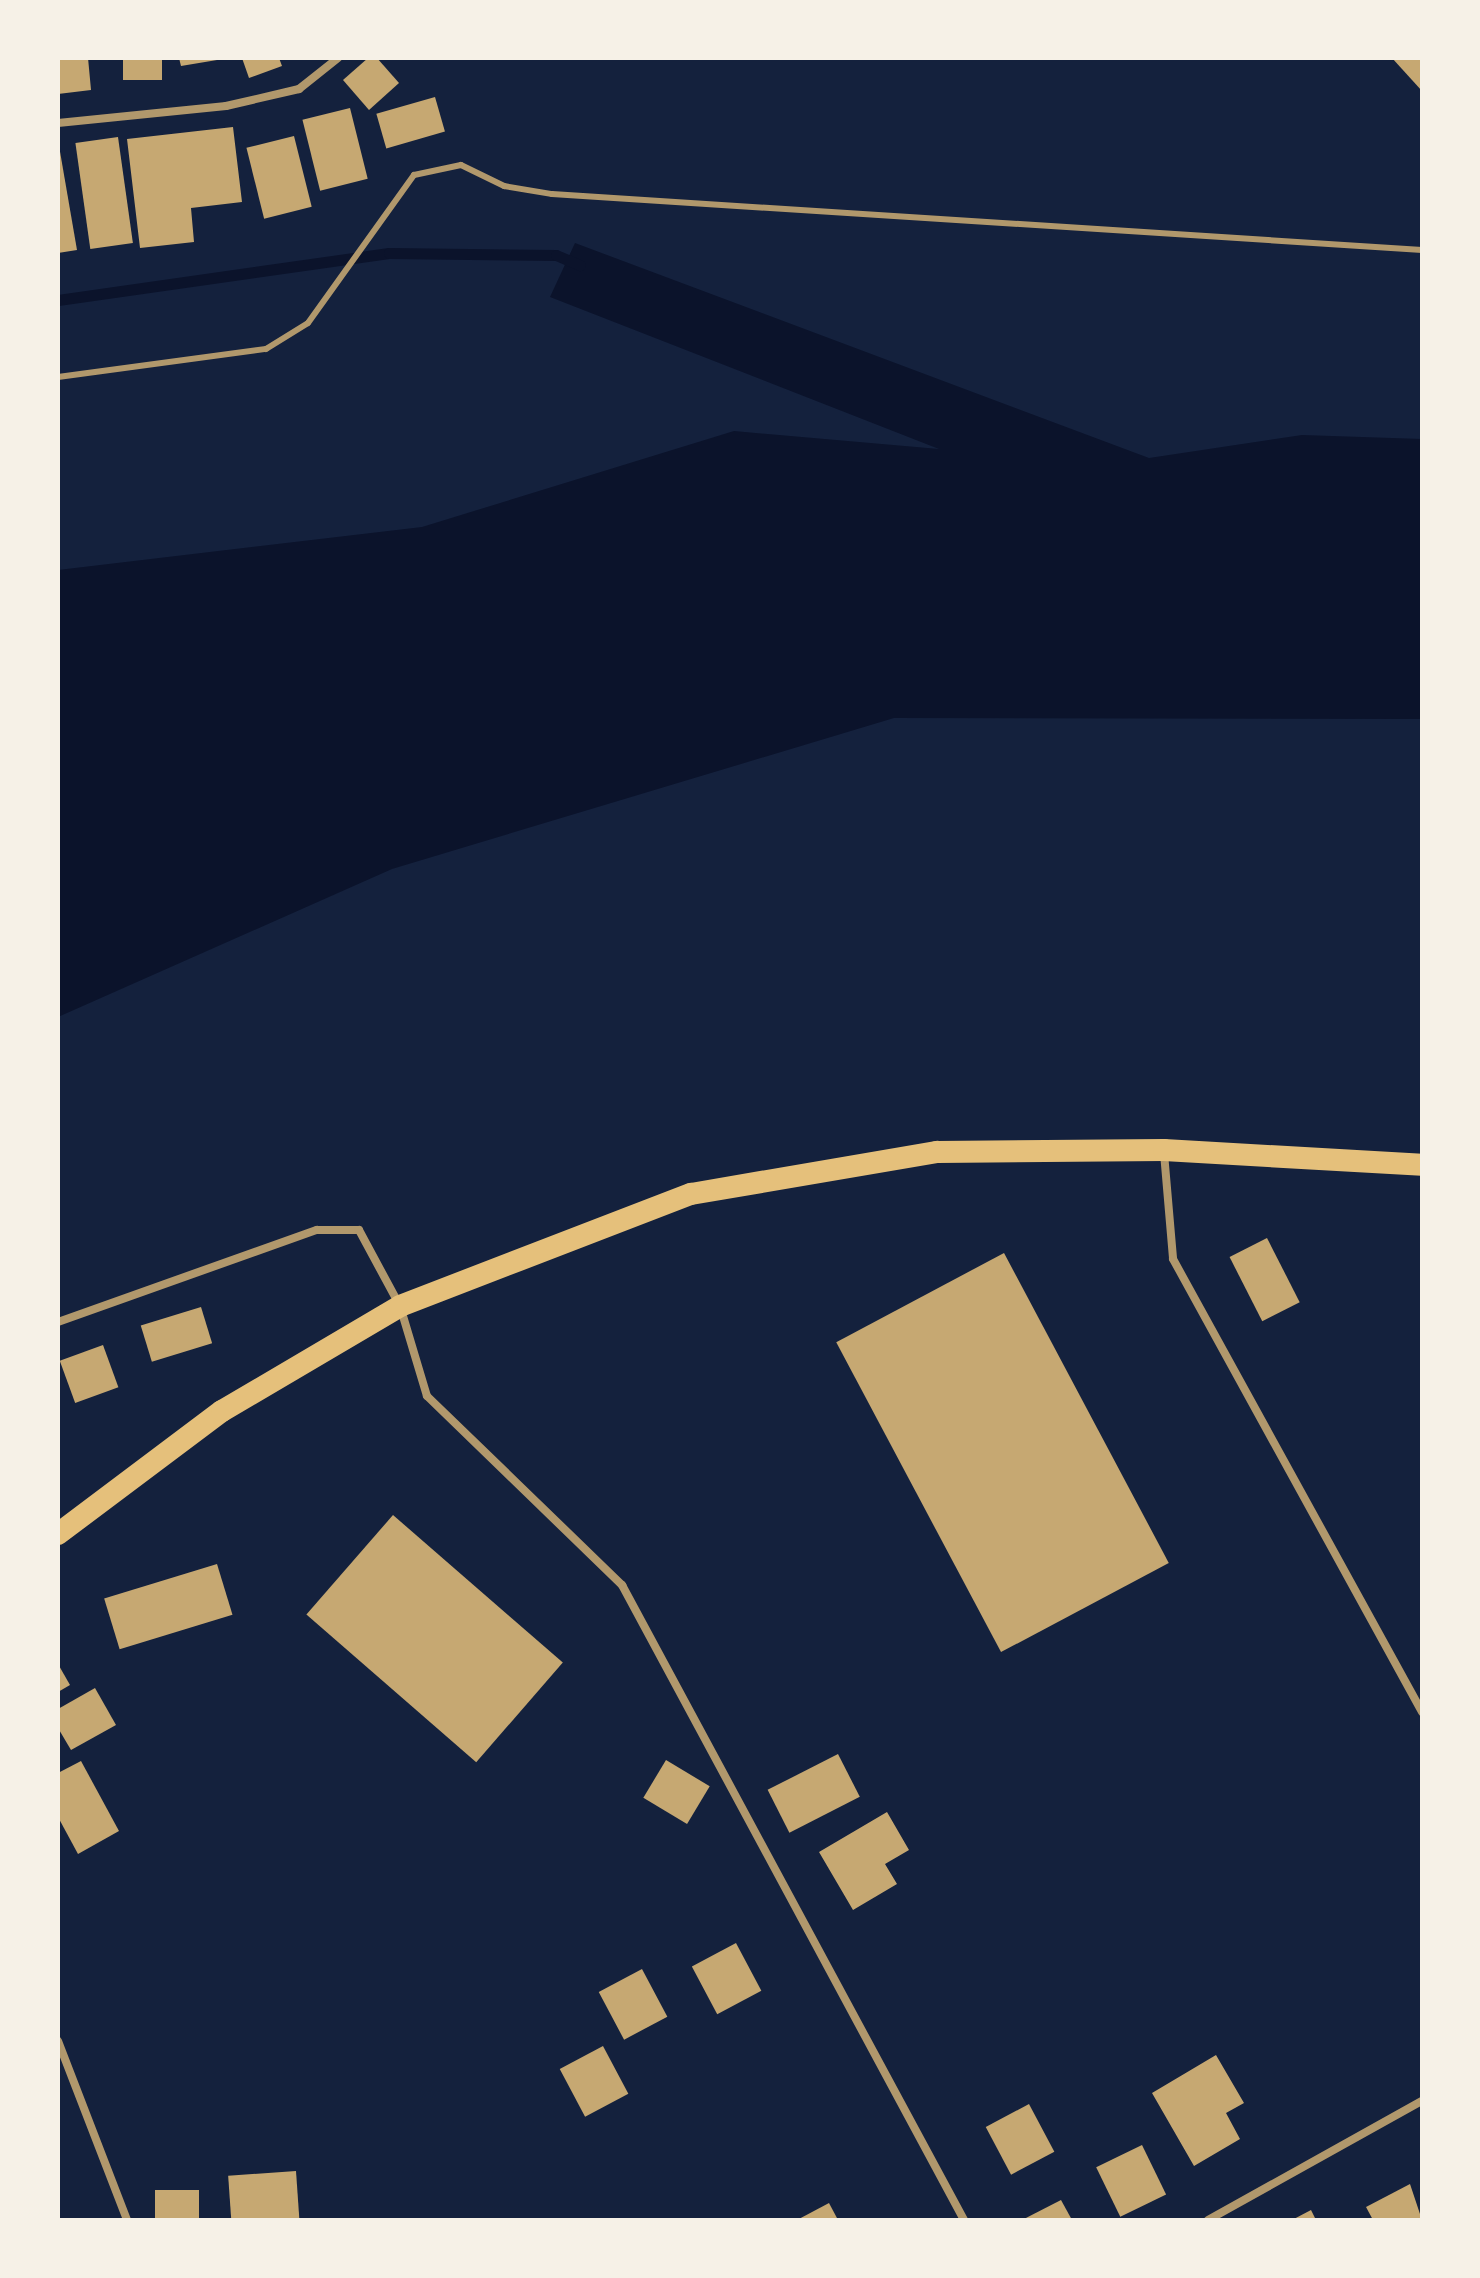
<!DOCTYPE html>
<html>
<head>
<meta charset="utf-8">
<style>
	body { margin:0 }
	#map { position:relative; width:1480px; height:2278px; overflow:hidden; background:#14213d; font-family:"DejaVu Sans",sans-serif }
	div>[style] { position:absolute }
	.water>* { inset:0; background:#0b132b }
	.stream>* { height:11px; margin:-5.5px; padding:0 5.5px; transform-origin:5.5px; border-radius:5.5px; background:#0b132b }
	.building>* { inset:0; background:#c6a872; transform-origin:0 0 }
	.service>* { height:6px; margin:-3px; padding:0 3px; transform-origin:3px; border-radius:3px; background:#b1986c }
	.minor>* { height:8px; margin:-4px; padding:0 4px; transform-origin:4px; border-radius:4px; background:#b1986c }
	.trunk>* { height:22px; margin:-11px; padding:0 11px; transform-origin:11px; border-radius:11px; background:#e5c07b }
	span { translate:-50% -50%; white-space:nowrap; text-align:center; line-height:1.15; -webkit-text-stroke:6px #f6f1e7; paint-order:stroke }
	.frame { position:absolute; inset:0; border:60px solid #f6f1e7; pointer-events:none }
</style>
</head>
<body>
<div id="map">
	<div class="water">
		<i style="clip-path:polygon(575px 243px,1149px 458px,1302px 435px,1422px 439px,1422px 719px,894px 718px,392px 869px,58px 1017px,58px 570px,422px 527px,734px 431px,939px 449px,550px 297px)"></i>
	</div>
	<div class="stream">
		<i style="left:58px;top:300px;width:334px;rotate:-8.1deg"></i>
		<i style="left:389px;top:253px;width:167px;rotate:0.7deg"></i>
		<i style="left:556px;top:255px;width:26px;rotate:23deg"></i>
	</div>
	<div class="building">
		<i style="clip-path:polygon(58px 58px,88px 58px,91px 90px,58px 94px)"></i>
		<i style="left:123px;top:58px;width:39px;height:22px"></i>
		<i style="clip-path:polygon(179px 58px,217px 58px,217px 60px,181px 66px)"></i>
		<i style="clip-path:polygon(242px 58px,279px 58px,282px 66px,249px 78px)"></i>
		<i style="clip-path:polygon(368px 58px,377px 58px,399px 83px,369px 110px,343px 80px)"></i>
		<i style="clip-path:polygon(1392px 58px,1422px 58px,1422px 91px)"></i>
		<i style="left:435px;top:97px;width:36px;height:61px;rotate:74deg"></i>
		<i style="left:350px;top:108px;width:73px;height:49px;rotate:76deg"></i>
		<i style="clip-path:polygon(233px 127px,242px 202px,191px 208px,194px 242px,140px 248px,127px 139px)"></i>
		<i style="left:294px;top:136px;width:73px;height:49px;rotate:76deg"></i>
		<i style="left:118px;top:137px;width:107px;height:43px;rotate:82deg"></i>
		<i style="clip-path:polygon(58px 140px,77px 250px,58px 253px)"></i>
		<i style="left:1267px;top:1238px;width:72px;height:42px;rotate:63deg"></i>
		<i style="left:1004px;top:1253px;width:351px;height:190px;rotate:62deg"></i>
		<i style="left:201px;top:1307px;width:38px;height:63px;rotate:73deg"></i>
		<i style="left:103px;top:1345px;width:45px;height:46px;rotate:70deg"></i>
		<i style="left:393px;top:1515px;width:225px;height:132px;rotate:41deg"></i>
		<i style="left:217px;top:1564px;width:53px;height:118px;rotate:73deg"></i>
		<i style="clip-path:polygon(58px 1664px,70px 1685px,58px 1692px)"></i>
		<i style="clip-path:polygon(95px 1688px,116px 1725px,71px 1750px,58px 1728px,58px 1709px)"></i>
		<i style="left:838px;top:1754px;width:48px;height:79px;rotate:63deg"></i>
		<i style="left:666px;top:1760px;width:51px;height:44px;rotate:31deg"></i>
		<i style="clip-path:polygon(81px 1761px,119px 1831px,78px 1854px,58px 1817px,58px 1773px)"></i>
		<i style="clip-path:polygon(887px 1812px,909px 1850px,885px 1864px,897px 1884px,853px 1910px,819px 1852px)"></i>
		<i style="left:736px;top:1943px;width:54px;height:50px;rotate:62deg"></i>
		<i style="left:642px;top:1969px;width:54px;height:49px;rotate:62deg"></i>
		<i style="left:603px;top:2046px;width:54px;height:49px;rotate:62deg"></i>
		<i style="clip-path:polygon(1216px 2055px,1244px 2103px,1226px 2113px,1240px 2139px,1194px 2166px,1152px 2093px)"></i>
		<i style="left:1029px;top:2104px;width:54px;height:49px;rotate:62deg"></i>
		<i style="left:1142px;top:2145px;width:55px;height:51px;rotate:64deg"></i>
		<i style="left:296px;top:2171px;width:49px;height:68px;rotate:86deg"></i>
		<i style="clip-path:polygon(1410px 2184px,1422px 2220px,1373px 2220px,1366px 2207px)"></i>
		<i style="left:199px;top:2190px;width:30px;height:44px;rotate:90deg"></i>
		<i style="clip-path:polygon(1061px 2200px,1072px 2220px,1022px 2220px)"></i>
		<i style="clip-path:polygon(829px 2203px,838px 2220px,797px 2220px)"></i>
		<i style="clip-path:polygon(1311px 2210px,1316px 2220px,1292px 2220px)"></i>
	</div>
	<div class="service">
		<i style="left:58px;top:377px;width:210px;rotate:-7.7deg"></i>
		<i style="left:266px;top:349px;width:49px;rotate:-31.8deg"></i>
		<i style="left:308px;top:323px;width:182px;rotate:-54.4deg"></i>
		<i style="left:414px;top:175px;width:48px;rotate:-12deg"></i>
		<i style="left:461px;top:165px;width:48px;rotate:26deg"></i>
		<i style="left:504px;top:186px;width:49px;rotate:9.5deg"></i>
		<i style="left:552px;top:194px;width:872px;rotate:3.68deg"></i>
	</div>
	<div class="minor">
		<i style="left:58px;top:123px;width:169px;rotate:-5.8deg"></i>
		<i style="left:226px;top:106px;width:75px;rotate:-13.1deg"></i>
		<i style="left:299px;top:89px;width:50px;rotate:-38.5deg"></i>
		<i style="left:1164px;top:1153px;width:106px;rotate:85.1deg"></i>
		<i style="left:1173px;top:1259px;width:517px;rotate:61.2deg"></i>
		<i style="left:58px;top:1322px;width:275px;rotate:-19.6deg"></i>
		<i style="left:317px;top:1230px;width:42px"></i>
		<i style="left:359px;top:1230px;width:86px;rotate:61.7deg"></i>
		<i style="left:400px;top:1306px;width:94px;rotate:73.3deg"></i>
		<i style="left:427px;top:1396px;width:272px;rotate:44.1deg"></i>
		<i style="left:622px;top:1585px;width:721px;rotate:61.69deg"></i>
		<i style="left:58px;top:2041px;width:192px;rotate:68.9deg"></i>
		<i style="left:1208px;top:2220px;width:245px;rotate:-29.1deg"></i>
	</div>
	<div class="trunk">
		<i style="left:58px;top:1534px;width:205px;rotate:-36.9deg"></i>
		<i style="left:222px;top:1411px;width:207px;rotate:-30.5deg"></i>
		<i style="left:400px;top:1306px;width:312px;rotate:-21.1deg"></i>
		<i style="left:691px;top:1194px;width:250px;rotate:-9.7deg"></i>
		<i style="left:937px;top:1152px;width:227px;rotate:-0.5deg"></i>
		<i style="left:1164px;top:1150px;width:258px;rotate:3.3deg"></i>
	</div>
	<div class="frame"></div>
</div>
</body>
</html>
